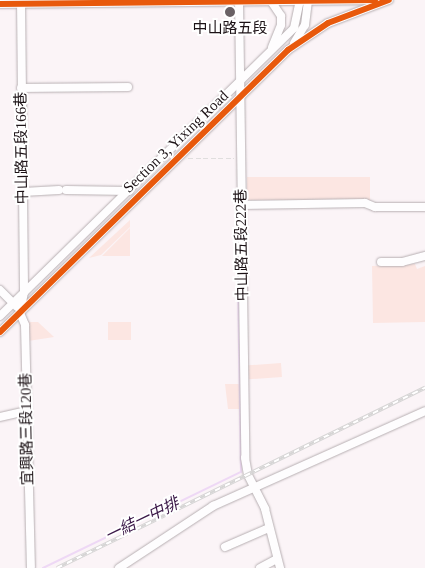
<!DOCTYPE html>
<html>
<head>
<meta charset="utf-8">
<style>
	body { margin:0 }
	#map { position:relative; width:425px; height:568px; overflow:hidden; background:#fbf4f7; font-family:"Times New Roman","Noto Sans TC",serif }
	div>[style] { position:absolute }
	.green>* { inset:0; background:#fce6e2; transform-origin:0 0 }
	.stream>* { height:2px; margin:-1px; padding:0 1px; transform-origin:1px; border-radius:1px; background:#eed8f5 }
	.path>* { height:1px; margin-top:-0.5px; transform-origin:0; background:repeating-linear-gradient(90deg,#e0dede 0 5px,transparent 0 7.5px) }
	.roads { filter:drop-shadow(0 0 1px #b7afb2) drop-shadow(0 0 1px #b7afb2) }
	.minor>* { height:8px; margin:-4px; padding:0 4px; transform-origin:4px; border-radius:4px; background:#fefdfe }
	.rail>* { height:4px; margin-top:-2px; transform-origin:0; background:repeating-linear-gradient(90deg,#fff 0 5.5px,#d6d5d5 0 11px); box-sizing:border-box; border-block:1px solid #d6d5d5 }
	.cycleway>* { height:6px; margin:-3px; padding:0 3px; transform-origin:3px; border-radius:3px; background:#e8590c }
	.dots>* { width:14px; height:14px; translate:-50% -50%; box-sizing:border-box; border:2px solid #fff; border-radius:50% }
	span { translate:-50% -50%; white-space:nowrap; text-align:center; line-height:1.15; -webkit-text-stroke:4px #fff; paint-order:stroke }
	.poi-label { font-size:15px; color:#1c1216 }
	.street-label { font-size:15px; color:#1c1216 }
	.water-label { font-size:16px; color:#3a1747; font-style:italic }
</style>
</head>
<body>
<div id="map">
	<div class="green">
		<i style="left:370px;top:177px;width:23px;height:123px;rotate:90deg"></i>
		<i style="clip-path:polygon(130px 220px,130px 227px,101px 255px,89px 258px)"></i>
		<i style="clip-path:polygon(130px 228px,130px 256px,102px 256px)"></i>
		<i style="clip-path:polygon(415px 264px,417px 269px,425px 266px,425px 322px,373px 323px,372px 266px)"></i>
		<i style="clip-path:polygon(28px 322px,38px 322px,54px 337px,28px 341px)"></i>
		<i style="left:108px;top:322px;width:23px;height:18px"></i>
		<i style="left:281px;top:363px;width:14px;height:33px;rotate:86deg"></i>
		<i style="clip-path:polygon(225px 384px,239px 384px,240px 409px,228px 409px)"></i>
	</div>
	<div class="stream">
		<i style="left:43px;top:568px;width:220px;rotate:-25.9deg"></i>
		<i style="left:241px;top:472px;width:250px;rotate:-90.9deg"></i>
	</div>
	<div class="path">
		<i style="left:188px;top:158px;width:46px"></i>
	</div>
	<div class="roads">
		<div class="minor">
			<i style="left:21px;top:0;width:292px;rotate:89.4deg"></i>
			<i style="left:24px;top:292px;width:21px;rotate:101deg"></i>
			<i style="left:20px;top:313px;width:13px;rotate:67deg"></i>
			<i style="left:25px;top:325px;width:242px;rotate:88.6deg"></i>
			<i style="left:239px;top:0;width:458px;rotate:89.2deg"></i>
			<i style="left:245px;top:458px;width:17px;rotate:80deg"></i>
			<i style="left:248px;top:475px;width:38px;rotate:63deg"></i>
			<i style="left:265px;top:509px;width:61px;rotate:75.7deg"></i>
			<i style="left:271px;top:1px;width:18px;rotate:56deg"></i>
			<i style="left:281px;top:16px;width:9px;rotate:90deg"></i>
			<i style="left:281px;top:25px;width:24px;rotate:112deg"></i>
			<i style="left:0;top:4px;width:380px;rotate:-0.6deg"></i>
			<i style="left:294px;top:43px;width:21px;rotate:-59deg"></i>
			<i style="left:305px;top:25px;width:25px;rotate:-83deg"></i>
			<i style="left:21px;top:88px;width:107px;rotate:-0.5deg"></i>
			<i style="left:66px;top:190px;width:63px;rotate:0.9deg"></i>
			<i style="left:23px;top:192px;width:36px;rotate:-3deg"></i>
			<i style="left:242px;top:205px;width:123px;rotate:-0.9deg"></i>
			<i style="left:365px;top:203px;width:11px;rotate:22deg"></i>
			<i style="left:375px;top:207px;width:50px"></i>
			<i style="left:381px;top:262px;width:21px"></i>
			<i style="left:402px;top:262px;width:24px;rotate:-15deg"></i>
			<i style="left:0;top:290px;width:24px;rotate:45deg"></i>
			<i style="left:0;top:316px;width:412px;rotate:-44.4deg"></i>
			<i style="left:294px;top:28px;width:29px;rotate:-78deg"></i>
			<i style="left:0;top:332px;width:403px;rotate:-44.4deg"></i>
			<i style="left:288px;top:50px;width:48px;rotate:-34deg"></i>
			<i style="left:328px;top:23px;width:65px;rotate:-20.7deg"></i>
			<i style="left:0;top:417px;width:28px;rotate:-13deg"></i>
			<i style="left:225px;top:547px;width:48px;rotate:-23.4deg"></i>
			<i style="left:119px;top:568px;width:113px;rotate:-33.4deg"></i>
			<i style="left:213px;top:506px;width:232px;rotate:-24.1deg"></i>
			<i style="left:260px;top:568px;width:19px;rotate:-28deg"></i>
		</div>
	</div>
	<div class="rail">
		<i style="left:57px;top:568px;width:410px;rotate:-26.1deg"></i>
	</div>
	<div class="cycleway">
		<i style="left:0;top:4px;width:375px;rotate:-0.6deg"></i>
		<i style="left:0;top:332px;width:403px;rotate:-44.4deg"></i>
		<i style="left:288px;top:50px;width:48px;rotate:-34deg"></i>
		<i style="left:328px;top:23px;width:65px;rotate:-20.7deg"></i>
	</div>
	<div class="dots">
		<i style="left:230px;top:12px;background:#6a6165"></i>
	</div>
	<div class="poi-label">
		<span style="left:230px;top:29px">中山路五段</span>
	</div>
	<div class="street-label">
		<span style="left:176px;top:142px;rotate:-44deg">Section 3, Yixing Road</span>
		<span style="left:22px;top:148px;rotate:-91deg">中山路五段166巷</span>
		<span style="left:242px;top:245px;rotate:-91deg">中山路五段222巷</span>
		<span style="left:27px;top:429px;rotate:-91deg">宜興路三段120巷</span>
	</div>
	<div class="water-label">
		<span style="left:142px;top:520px;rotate:-26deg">一結一中排</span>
	</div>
</div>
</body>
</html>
